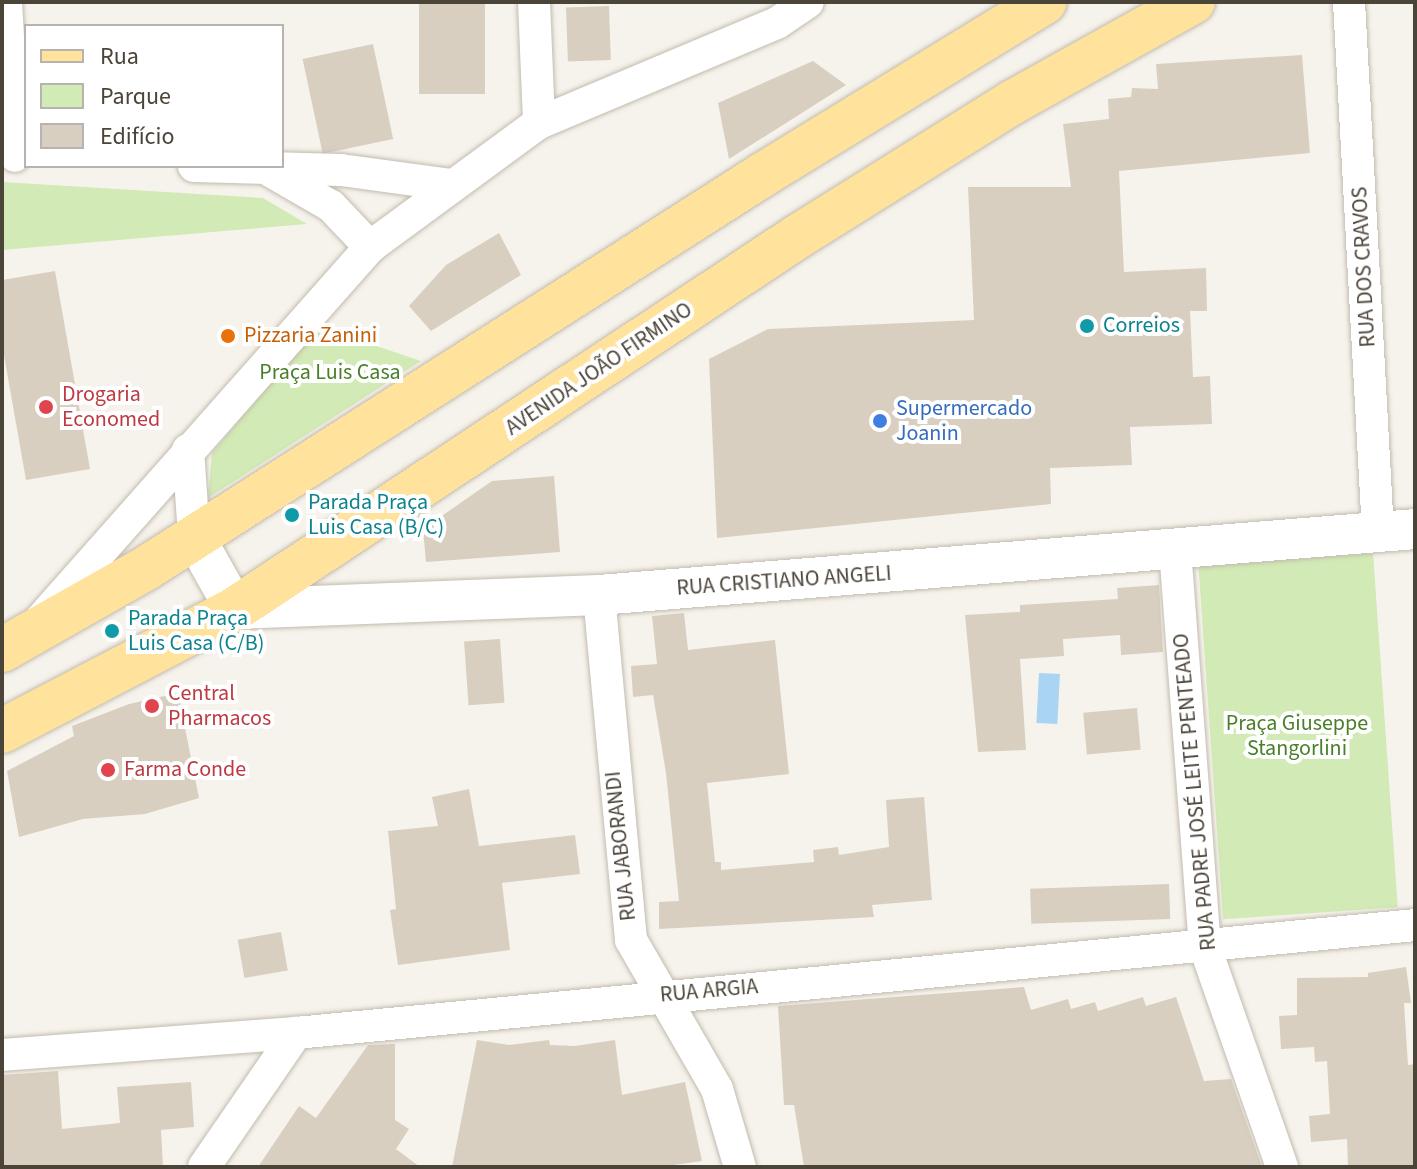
<!DOCTYPE html>
<html>
<head>
<meta charset="utf-8">
<style>
	body { margin:0 }
	#map { position:relative; width:1417px; height:1169px; overflow:hidden; background:#f6f3ec; font-family:"Source Sans 3",sans-serif }
	div>[style] { position:absolute }
	.green>* { inset:0; background:#d2eab5; transform-origin:0 0 }
	.water>* { inset:0; background:#a9d4f2; transform-origin:0 0 }
	.building>* { inset:0; background:#d8cfc1; transform-origin:0 0 }
	.roads { filter:drop-shadow(0 0 2px #c2bbae) drop-shadow(0 0 2px #c2bbae) }
	.minor>* { height:32px; margin:-16px; padding:0 16px; transform-origin:16px; border-radius:16px; background:#fff }
	.tertiary>* { height:40px; margin:-20px; padding:0 20px; transform-origin:20px; border-radius:20px; background:#fff }
	.primary>* { height:44px; margin:-22px; padding:0 22px; transform-origin:22px; border-radius:22px; background:#ffe39c }
	.dots>* { width:22px; height:22px; translate:-50% -50%; box-sizing:border-box; border:4px solid #fff; border-radius:50% }
	span { translate:-50% -50%; white-space:nowrap; text-align:center; line-height:1.15; -webkit-text-stroke:8px #fff; paint-order:stroke }
	.street-label { font-size:22px; color:#4b4439 }
	.culture-label { font-size:22px; color:#0d838f }
	.left { translate:0 -50%; text-align:left }
	.food-label { font-size:22px; color:#c56008 }
	.park-label { font-size:22px; color:#4a7f2a }
	.health-label { font-size:22px; color:#be3a42 }
	.shop-label { font-size:22px; color:#366cbe }
	.frame { position:absolute; inset:0; border:4px solid #4b4439; pointer-events:none }
	.legend { position:absolute; left:24px; top:24px; width:260px; height:144px; box-sizing:border-box; background:#fff; border:2px solid #b7b4b0; margin:0; padding:10px 14px; list-style:none; font-size:24px; color:#4b4439 }
	.legend li { display:flex; align-items:center; gap:16px; height:40px }
	.legend b { width:40px; border:2px solid #b7b4b0 }
</style>
</head>
<body>
<div id="map">
	<div class="green">
		<i style="clip-path:polygon(2px 182px,263px 198px,307px 224px,2px 250px)"></i>
		<i style="clip-path:polygon(317px 326px,421px 361px,208px 498px,212px 453px)"></i>
		<i style="left:1373px;top:553px;width:355px;height:175px;rotate:86deg"></i>
	</div>
	<div class="water">
		<i style="left:1039px;top:673px;width:21px;height:50px;rotate:3deg"></i>
	</div>
	<div class="building">
		<i style="left:419px;top:2px;width:66px;height:92px"></i>
		<i style="left:609px;top:6px;width:54px;height:43px;rotate:88deg"></i>
		<i style="left:373px;top:44px;width:97px;height:72px;rotate:78deg"></i>
		<i style="clip-path:polygon(1302px 55px,1310px 153px,1119px 171px,1124px 272px,1206px 268px,1207px 311px,1190px 311px,1193px 377px,1210px 376px,1212px 424px,1130px 427px,1132px 465px,1050px 468px,1051px 504px,717px 538px,709px 359px,768px 329px,974px 320px,968px 187px,1071px 187px,1063px 124px,1109px 119px,1108px 99px,1131px 97px,1132px 88px,1158px 89px,1156px 64px)"></i>
		<i style="clip-path:polygon(813px 61px,846px 85px,729px 159px,718px 103px)"></i>
		<i style="clip-path:polygon(499px 233px,521px 275px,431px 331px,409px 306px,446px 265px)"></i>
		<i style="clip-path:polygon(55px 271px,90px 469px,26px 480px,2px 344px,2px 280px)"></i>
		<i style="clip-path:polygon(554px 476px,560px 552px,426px 562px,423px 529px,492px 481px)"></i>
		<i style="clip-path:polygon(1159px 585px,1163px 652px,1121px 655px,1120px 635px,1063px 639px,1064px 656px,1020px 659px,1026px 750px,978px 752px,965px 615px,1020px 612px,1020px 605px,1118px 599px,1117px 588px)"></i>
		<i style="clip-path:polygon(684px 613px,688px 650px,775px 640px,789px 774px,707px 783px,715px 862px,721px 862px,721px 870px,814px 862px,813px 850px,838px 847px,839px 855px,889px 847px,886px 800px,924px 797px,932px 900px,872px 905px,874px 917px,659px 929px,659px 902px,679px 901px,666px 773px,653px 695px,633px 697px,631px 666px,657px 664px,652px 616px)"></i>
		<i style="left:500px;top:639px;width:64px;height:36px;rotate:86deg"></i>
		<i style="clip-path:polygon(178px 693px,199px 798px,145px 814px,83px 819px,19px 837px,7px 771px,74px 736px,72px 726px,129px 704px)"></i>
		<i style="left:1137px;top:708px;width:42px;height:54px;rotate:85deg"></i>
		<i style="clip-path:polygon(469px 789px,479px 846px,575px 835px,580px 874px,502px 883px,510px 950px,398px 965px,390px 910px,396px 909px,388px 831px,438px 826px,432px 797px)"></i>
		<i style="left:1169px;top:884px;width:35px;height:139px;rotate:88deg"></i>
		<i style="left:281px;top:932px;width:39px;height:44px;rotate:80deg"></i>
		<i style="clip-path:polygon(1406px 967px,1411px 1003px,1404px 1003px,1408px 1065px,1415px 1064px,1415px 1167px,1348px 1167px,1347px 1139px,1311px 1142px,1309px 1116px,1330px 1114px,1327px 1061px,1315px 1062px,1314px 1047px,1281px 1049px,1279px 1016px,1297px 1015px,1297px 978px,1368px 977px,1368px 973px)"></i>
		<i style="clip-path:polygon(1024px 987px,1031px 1010px,1068px 999px,1071px 1009px,1095px 1002px,1098px 1011px,1143px 997px,1146px 1006px,1176px 997px,1204px 1081px,1231px 1079px,1262px 1167px,804px 1167px,794px 1105px,784px 1105px,778px 1006px)"></i>
		<i style="clip-path:polygon(477px 1040px,509px 1045px,549px 1040px,550px 1045px,575px 1046px,615px 1040px,622px 1095px,685px 1082px,702px 1161px,660px 1167px,452px 1167px)"></i>
		<i style="clip-path:polygon(395px 1044px,395px 1120px,409px 1129px,396px 1149px,420px 1167px,258px 1167px,299px 1106px,316px 1118px,368px 1045px)"></i>
		<i style="clip-path:polygon(58px 1071px,62px 1129px,120px 1123px,117px 1087px,191px 1082px,194px 1127px,161px 1130px,163px 1167px,2px 1167px,2px 1075px)"></i>
	</div>
	<div class="roads">
		<div class="minor">
			<i style="left:6px;top:2px;width:154px;rotate:86.7deg"></i>
			<i style="left:534px;top:2px;width:121px;rotate:87.6deg"></i>
			<i style="left:1349px;top:2px;width:531px;rotate:86.87deg"></i>
			<i style="left:194px;top:166px;width:147px;rotate:1.6deg"></i>
			<i style="left:341px;top:170px;width:110px;rotate:7.8deg"></i>
			<i style="left:272px;top:172px;width:68px;rotate:30deg"></i>
			<i style="left:331px;top:206px;width:57px;rotate:46.4deg"></i>
			<i style="left:188px;top:450px;width:86px;rotate:86deg"></i>
			<i style="left:1175px;top:549px;width:399px;rotate:85.7deg"></i>
			<i style="left:1205px;top:947px;width:233px;rotate:70.7deg"></i>
			<i style="left:599px;top:595px;width:346px;rotate:84.7deg"></i>
			<i style="left:631px;top:940px;width:172px;rotate:60deg"></i>
			<i style="left:717px;top:1089px;width:81px;rotate:73.6deg"></i>
			<i style="left:41px;top:619px;width:497px;rotate:-48.5deg"></i>
			<i style="left:370px;top:247px;width:210px;rotate:-36.3deg"></i>
			<i style="left:539px;top:123px;width:258px;rotate:-22.8deg"></i>
			<i style="left:777px;top:23px;width:37px;rotate:-34deg"></i>
			<i style="left:2px;top:1055px;width:295px;rotate:-4.3deg"></i>
			<i style="left:296px;top:1033px;width:1124px;rotate:-5.51deg"></i>
			<i style="left:204px;top:1167px;width:163px;rotate:-55.5deg"></i>
		</div>
		<div class="tertiary">
			<i style="left:194px;top:536px;width:84px;rotate:60.7deg"></i>
			<i style="left:235px;top:609px;width:364px;rotate:-2.2deg"></i>
			<i style="left:599px;top:595px;width:819px;rotate:-4.62deg"></i>
		</div>
		<div class="primary">
			<i style="left:2px;top:650px;width:168px;rotate:-29.6deg"></i>
			<i style="left:148px;top:567px;width:731px;rotate:-32.54deg"></i>
			<i style="left:764px;top:174px;width:329px;rotate:-31.5deg"></i>
			<i style="left:2px;top:731px;width:263px;rotate:-27.6deg"></i>
			<i style="left:235px;top:609px;width:674px;rotate:-33.5deg"></i>
			<i style="left:797px;top:237px;width:255px;rotate:-32deg"></i>
			<i style="left:1013px;top:102px;width:206px;rotate:-29.1deg"></i>
		</div>
	</div>
	<div class="dots">
		<i style="left:1087px;top:326px;background:#0f9aa8"></i>
		<i style="left:228px;top:336px;background:#e8710a"></i>
		<i style="left:46px;top:407px;background:#e0444e"></i>
		<i style="left:880px;top:421px;background:#3f7fe0"></i>
		<i style="left:292px;top:515px;background:#0f9aa8"></i>
		<i style="left:112px;top:631px;background:#0f9aa8"></i>
		<i style="left:152px;top:706px;background:#e0444e"></i>
		<i style="left:108px;top:770px;background:#e0444e"></i>
	</div>
	<div class="street-label">
		<span style="left:1364px;top:267px;rotate:-93deg">RUA DOS CRAVOS</span>
		<span style="left:599px;top:369px;rotate:-34deg">AVENIDA JOÃO FIRMINO</span>
		<span style="left:784px;top:581px;rotate:-4deg">RUA CRISTIANO ANGELI</span>
		<span style="left:1195px;top:792px;rotate:-95deg">RUA PADRE JOSÉ LEITE PENTEADO</span>
		<span style="left:621px;top:846px;rotate:-96deg">RUA JABORANDI</span>
		<span style="left:709px;top:991px;rotate:-5deg">RUA ARGIA</span>
	</div>
	<div class="culture-label">
		<span class="left" style="left:1103px;top:326px">Correios</span>
		<span class="left" style="left:308px;top:515px">Parada Praça<br>Luis Casa (B/C)</span>
		<span class="left" style="left:128px;top:631px">Parada Praça<br>Luis Casa (C/B)</span>
	</div>
	<div class="food-label">
		<span class="left" style="left:244px;top:336px">Pizzaria Zanini</span>
	</div>
	<div class="park-label">
		<span style="left:330px;top:373px">Praça Luis Casa</span>
		<span style="left:1297px;top:736px">Praça Giuseppe<br>Stangorlini</span>
	</div>
	<div class="health-label">
		<span class="left" style="left:62px;top:407px">Drogaria<br>Economed</span>
		<span class="left" style="left:168px;top:706px">Central<br>Pharmacos</span>
		<span class="left" style="left:124px;top:770px">Farma Conde</span>
	</div>
	<div class="shop-label">
		<span class="left" style="left:896px;top:421px">Supermercado<br>Joanin</span>
	</div>
	<div class="frame"></div>
	<ul class="legend">
	<li><b style="height:10px;background:#ffe39c"></b>Rua</li>
	<li><b style="height:22px;background:#d2eab5"></b>Parque</li>
	<li><b style="height:22px;background:#d8cfc1"></b>Edifício</li>
	</ul>
</div>
</body>
</html>
